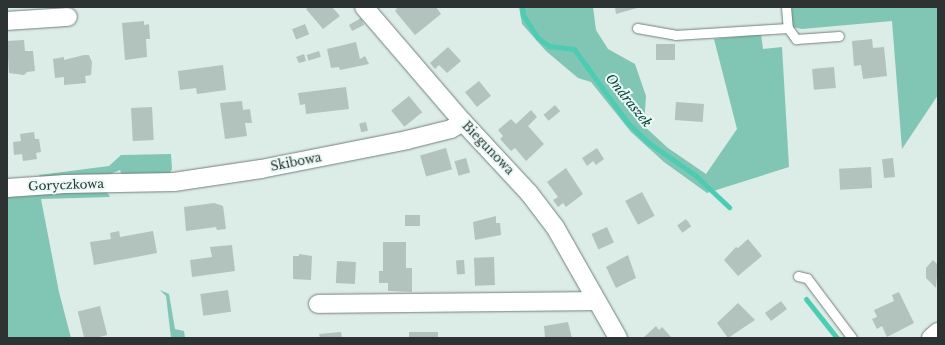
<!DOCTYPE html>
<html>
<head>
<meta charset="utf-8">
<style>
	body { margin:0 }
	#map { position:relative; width:945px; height:345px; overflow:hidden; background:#dcece7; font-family:"Libre Baskerville",serif }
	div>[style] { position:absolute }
	.green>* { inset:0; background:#81c6b5 }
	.stream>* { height:5px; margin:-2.5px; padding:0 2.5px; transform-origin:2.5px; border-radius:2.5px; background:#4eccb3 }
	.building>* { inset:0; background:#b2c2bd; transform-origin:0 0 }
	.roads { filter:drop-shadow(0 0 1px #72807c) drop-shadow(0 0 1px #72807c) }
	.service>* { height:9px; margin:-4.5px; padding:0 4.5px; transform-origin:4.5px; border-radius:4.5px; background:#fff }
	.minor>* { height:18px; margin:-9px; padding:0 9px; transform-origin:9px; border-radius:9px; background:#fff }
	span { translate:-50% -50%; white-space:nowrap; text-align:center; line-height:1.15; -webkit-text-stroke:4px #e9f9f5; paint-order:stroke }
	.street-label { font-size:12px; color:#2d3332 }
	.water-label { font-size:13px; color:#0c443a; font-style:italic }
	.frame { position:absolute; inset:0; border:8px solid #2d3332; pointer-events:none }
</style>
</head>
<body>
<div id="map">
	<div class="green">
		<i style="clip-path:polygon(519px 7px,593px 7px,596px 30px,608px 49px,635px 64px,646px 96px,644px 126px,668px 148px,706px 174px,737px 129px,714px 39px,761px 34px,763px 49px,782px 47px,789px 167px,707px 193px,664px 162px,631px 132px,591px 82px,578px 78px,546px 51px,522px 24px)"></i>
		<i style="clip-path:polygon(791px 7px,938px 7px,938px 95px,902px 149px,892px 21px,802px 29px,792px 27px)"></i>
		<i style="clip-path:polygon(171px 154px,172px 169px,169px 175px,123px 179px,120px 170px,101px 178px,42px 180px,39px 175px,109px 166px,121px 155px)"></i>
		<i style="clip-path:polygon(106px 190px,110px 197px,41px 199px,59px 292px,71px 338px,7px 338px,7px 192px)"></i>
		<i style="clip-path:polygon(160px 290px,169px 294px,175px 329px,184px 331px,185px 338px,171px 338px,166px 296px)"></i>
	</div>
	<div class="stream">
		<i style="left:522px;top:7px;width:8px;rotate:83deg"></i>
		<i style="left:523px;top:15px;width:27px;rotate:57deg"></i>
		<i style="left:538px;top:38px;width:14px;rotate:36deg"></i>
		<i style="left:549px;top:46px;width:25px;rotate:7deg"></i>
		<i style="left:574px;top:49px;width:90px;rotate:54deg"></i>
		<i style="left:627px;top:122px;width:30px;rotate:44deg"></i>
		<i style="left:649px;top:143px;width:56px;rotate:34.8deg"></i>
		<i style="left:695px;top:175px;width:47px;rotate:43.3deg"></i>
		<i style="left:806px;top:299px;width:50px;rotate:51.5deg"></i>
	</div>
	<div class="building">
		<i style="clip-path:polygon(309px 7px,332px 7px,340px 16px,323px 29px,306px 9px)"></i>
		<i style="clip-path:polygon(395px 7px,436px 7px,441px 14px,415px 35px,395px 11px,397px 9px)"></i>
		<i style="clip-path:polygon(615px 7px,637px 7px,637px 8px,616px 14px)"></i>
		<i style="clip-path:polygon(361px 18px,364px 25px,352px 31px,349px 25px)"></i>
		<i style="clip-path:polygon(144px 21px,144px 25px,149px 24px,150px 39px,146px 39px,147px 57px,125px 60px,122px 23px)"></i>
		<i style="left:305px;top:24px;width:11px;height:14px;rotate:68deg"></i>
		<i style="clip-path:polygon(872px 39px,873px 48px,884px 47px,887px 76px,863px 79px,861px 65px,854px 66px,852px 41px)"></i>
		<i style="clip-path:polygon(24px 40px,25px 51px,33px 51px,35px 71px,27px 72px,24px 75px,9px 73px,7px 41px)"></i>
		<i style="clip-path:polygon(356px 42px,360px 59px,365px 56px,369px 64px,340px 70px,339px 67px,331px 68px,327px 49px)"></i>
		<i style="left:656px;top:44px;width:19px;height:16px"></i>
		<i style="clip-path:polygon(448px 47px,461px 61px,447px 73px,439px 65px,435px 69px,430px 63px)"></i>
		<i style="left:319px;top:51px;width:6px;height:13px;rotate:72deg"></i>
		<i style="clip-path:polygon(304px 54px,306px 61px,299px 63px,296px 57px)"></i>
		<i style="clip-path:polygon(84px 55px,89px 55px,92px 62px,91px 75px,85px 76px,86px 83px,64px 85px,64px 77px,55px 78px,53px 59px,64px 57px,64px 60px)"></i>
		<i style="clip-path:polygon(223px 65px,226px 90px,197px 94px,196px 88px,180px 90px,178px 71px)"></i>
		<i style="left:834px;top:67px;width:21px;height:22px;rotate:85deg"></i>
		<i style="left:479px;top:81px;width:19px;height:18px;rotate:51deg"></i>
		<i style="clip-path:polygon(346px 87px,349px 109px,306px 114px,305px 104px,300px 105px,298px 93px)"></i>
		<i style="left:409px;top:96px;width:21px;height:23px;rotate:51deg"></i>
		<i style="clip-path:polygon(242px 101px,243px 110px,250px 109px,252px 123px,245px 123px,247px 136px,225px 139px,220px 103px)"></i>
		<i style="left:676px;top:102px;width:28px;height:18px;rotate:4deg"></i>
		<i style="left:555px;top:105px;width:8px;height:15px;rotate:50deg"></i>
		<i style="left:152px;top:107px;width:33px;height:21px;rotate:87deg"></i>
		<i style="clip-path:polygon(531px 110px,537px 117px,528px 126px,544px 144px,526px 161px,515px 148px,511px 151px,500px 139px,503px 136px,498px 130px,511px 119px,516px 124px)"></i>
		<i style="left:366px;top:122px;width:9px;height:7px;rotate:77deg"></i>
		<i style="clip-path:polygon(34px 132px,35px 139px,39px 139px,41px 152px,36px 153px,37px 159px,23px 161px,22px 154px,14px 155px,13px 142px,21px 141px,20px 134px)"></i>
		<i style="left:446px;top:148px;width:22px;height:27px;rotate:74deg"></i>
		<i style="clip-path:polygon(597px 148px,604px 159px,596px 165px,593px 161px,587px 166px,582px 158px)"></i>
		<i style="left:466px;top:158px;width:15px;height:12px;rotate:74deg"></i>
		<i style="left:893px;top:158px;width:19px;height:11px;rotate:84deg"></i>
		<i style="left:871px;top:167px;width:21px;height:32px;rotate:87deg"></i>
		<i style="clip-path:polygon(566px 168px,583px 194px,566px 207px,563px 203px,558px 207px,553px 200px,558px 197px,547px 182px)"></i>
		<i style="left:642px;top:192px;width:27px;height:19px;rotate:62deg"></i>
		<i style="clip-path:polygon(214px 203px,223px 206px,226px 229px,217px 230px,216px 227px,186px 231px,184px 207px)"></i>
		<i style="left:405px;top:215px;width:15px;height:11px"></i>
		<i style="clip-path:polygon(496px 216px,496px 223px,500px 223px,501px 235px,475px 240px,473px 222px)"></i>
		<i style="left:686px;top:219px;width:9px;height:11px;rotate:54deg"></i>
		<i style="left:607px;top:227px;width:17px;height:17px;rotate:66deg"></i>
		<i style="clip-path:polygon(119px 231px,120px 237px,153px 231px,157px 253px,94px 265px,90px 242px,111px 239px,110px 233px)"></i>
		<i style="clip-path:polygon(748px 239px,762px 256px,738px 276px,724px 260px,736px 247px,738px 248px)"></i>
		<i style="clip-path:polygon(383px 242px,406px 242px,406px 268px,412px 268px,412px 292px,388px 291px,388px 283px,379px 283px,379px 271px,383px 271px)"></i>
		<i style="clip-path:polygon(232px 245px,235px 271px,192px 277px,190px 260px,212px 257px,210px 247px)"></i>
		<i style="clip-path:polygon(299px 254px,312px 256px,311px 280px,293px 279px,293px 256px,299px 256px)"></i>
		<i style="clip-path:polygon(628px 255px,636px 278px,616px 288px,606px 267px)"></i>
		<i style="left:494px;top:257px;width:28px;height:20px;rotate:88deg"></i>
		<i style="left:464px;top:260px;width:14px;height:8px;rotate:86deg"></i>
		<i style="clip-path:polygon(933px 260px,938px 265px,936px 288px,926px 278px,926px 268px)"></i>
		<i style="left:337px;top:261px;width:19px;height:22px;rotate:3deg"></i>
		<i style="left:228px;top:290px;width:22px;height:28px;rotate:82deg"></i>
		<i style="clip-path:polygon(899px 292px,914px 323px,887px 337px,882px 326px,877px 329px,872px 319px,877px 317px,874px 310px,894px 301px,892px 295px)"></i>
		<i style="left:781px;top:301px;width:10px;height:20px;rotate:53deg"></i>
		<i style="clip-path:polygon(738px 303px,755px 320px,728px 338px,717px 323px)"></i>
		<i style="left:100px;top:306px;width:30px;height:23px;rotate:76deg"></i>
		<i style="clip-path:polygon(568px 322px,572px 338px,541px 338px,545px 337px,544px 326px)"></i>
		<i style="clip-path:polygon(656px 326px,659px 330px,662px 327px,672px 338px,643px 338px)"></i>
		<i style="clip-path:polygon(341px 332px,342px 338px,320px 338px,319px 334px)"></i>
		<i style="left:409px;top:332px;width:29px;height:6px"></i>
	</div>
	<div class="roads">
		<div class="service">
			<i style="left:786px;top:7px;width:21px;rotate:85deg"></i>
			<i style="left:788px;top:28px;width:14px;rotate:54deg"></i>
			<i style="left:796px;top:39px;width:43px;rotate:-4deg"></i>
			<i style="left:637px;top:28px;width:39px;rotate:10deg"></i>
			<i style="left:675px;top:35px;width:113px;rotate:-3.5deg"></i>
			<i style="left:798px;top:276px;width:9px;rotate:13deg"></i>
			<i style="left:807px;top:278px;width:75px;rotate:53.1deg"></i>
		</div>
		<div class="minor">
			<i style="left:364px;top:7px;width:152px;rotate:49.3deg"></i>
			<i style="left:463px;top:122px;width:97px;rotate:47.1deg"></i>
			<i style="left:529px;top:193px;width:43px;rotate:52.6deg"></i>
			<i style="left:555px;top:227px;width:128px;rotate:60.4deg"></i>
			<i style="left:7px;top:21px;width:61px;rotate:-3.8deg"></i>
			<i style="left:7px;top:188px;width:58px;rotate:-3.9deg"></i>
			<i style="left:65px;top:184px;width:109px;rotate:-1.1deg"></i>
			<i style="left:174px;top:182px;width:88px;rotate:-8.5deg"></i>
			<i style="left:261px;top:169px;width:149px;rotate:-11.2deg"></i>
			<i style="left:407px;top:140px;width:45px;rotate:-14deg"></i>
			<i style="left:451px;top:129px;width:14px;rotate:-30deg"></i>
			<i style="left:318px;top:304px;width:277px;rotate:-0.6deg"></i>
			<i style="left:931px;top:338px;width:9px;rotate:-41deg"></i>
		</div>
	</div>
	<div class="street-label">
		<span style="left:488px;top:148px;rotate:46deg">Biegunowa</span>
		<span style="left:296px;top:162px;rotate:-11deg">Skibowa</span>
		<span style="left:66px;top:185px;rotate:-2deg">Goryczkowa</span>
	</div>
	<div class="water-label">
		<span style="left:628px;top:101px;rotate:51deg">Ondraszek</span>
	</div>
	<div class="frame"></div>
</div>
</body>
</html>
